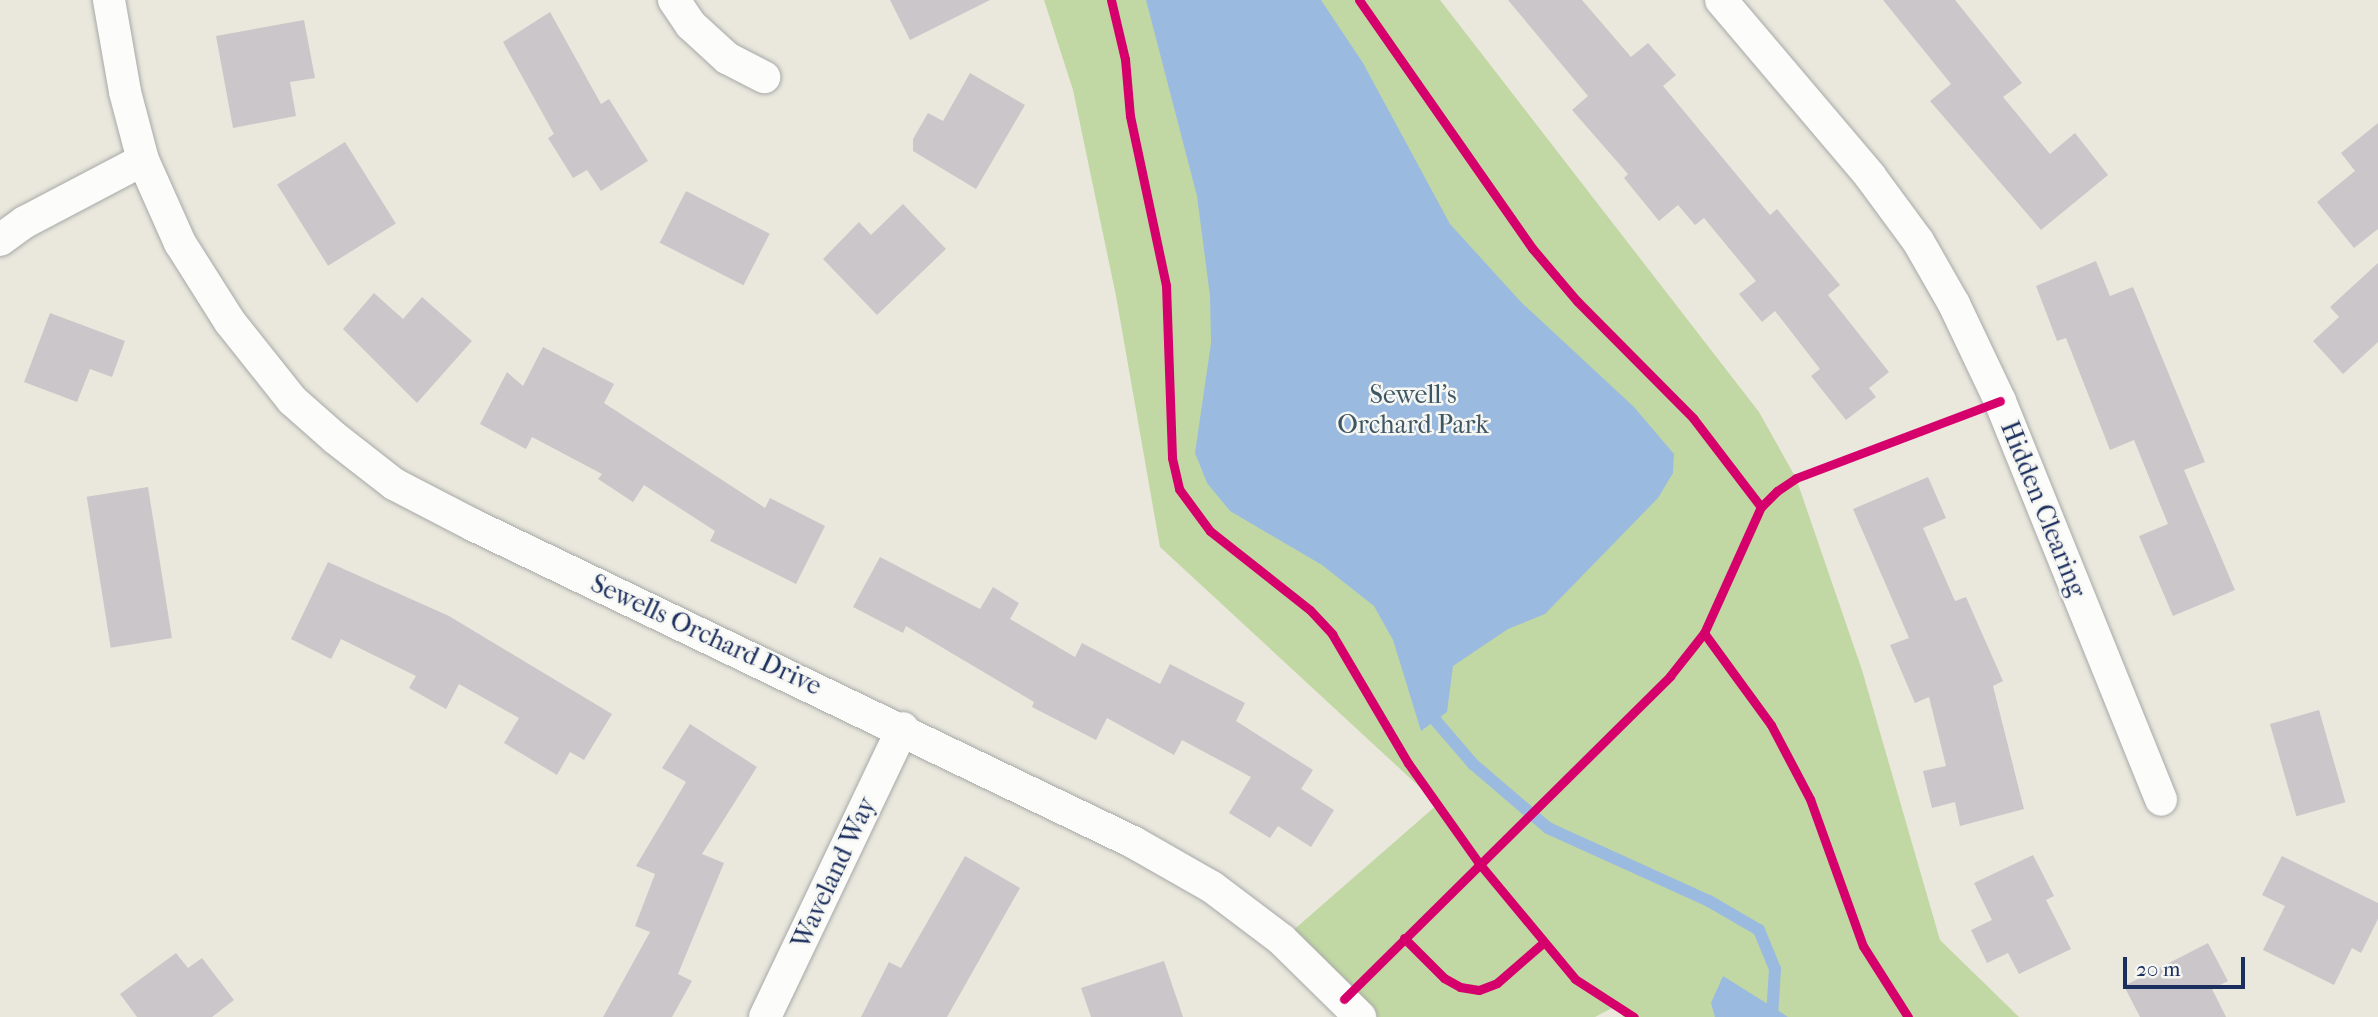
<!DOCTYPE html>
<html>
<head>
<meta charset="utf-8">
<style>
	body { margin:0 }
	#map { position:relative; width:2378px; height:1017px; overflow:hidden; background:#eae8dd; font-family:"IM FELL French Canon",serif }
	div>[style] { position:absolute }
	.green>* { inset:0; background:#c2d8a4 }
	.water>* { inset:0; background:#9bbae0 }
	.stream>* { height:12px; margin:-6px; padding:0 6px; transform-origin:6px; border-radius:6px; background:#9bbae0 }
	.building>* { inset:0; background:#cbc6c9; transform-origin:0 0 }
	.roads { filter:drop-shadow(0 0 2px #a7a9a8) drop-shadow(0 0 2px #a7a9a8) }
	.minor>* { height:32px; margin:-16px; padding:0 16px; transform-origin:16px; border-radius:16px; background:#fcfcfa }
	.cycleway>* { height:9px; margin:-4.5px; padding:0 4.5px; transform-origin:4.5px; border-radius:4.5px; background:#d6006c }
	span { translate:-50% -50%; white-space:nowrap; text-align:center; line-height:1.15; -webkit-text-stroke:5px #f6f6f2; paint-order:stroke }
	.park-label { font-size:26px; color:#3d5664 }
	.street-label { font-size:26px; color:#1b2f5e }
	.scale { position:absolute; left:2123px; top:957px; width:122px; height:32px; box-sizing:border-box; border:4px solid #1b2f5e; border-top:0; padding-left:9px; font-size:21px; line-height:24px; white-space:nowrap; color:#1b2f5e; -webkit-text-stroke:5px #f6f6f2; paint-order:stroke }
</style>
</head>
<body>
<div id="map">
	<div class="green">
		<i style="clip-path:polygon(1044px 0,1440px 0,1759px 412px,1796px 478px,1862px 670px,1940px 940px,2019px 1017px,1623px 1017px,1616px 1006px,1595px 1017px,1351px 1017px,1282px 940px,1438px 804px,1160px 547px,1116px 296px,1073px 90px)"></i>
	</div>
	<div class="water">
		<i style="clip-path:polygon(1146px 0,1321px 0,1363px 63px,1450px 224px,1521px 302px,1634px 407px,1674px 454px,1673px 473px,1658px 498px,1545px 614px,1508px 629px,1453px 666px,1447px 712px,1421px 731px,1393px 640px,1374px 606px,1322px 565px,1230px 511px,1207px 483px,1195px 453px,1211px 343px,1210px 296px,1197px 196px)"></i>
		<i style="clip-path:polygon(1723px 976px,1771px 1006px,1788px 1017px,1715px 1017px,1711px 1003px)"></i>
	</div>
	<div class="stream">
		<i style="left:1433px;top:708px;width:13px;rotate:77deg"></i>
		<i style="left:1436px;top:721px;width:57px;rotate:49.3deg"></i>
		<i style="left:1473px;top:764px;width:99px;rotate:40.5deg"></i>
		<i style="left:1548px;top:828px;width:177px;rotate:24.4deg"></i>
		<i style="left:1709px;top:901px;width:58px;rotate:30.1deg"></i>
		<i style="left:1759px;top:930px;width:42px;rotate:67.7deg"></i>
		<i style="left:1775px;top:969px;width:48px;rotate:93.6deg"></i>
	</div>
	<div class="building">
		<i style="clip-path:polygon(890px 0,990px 0,910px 40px)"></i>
		<i style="clip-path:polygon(1508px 0,1582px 0,1631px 57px,1648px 43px,1676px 75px,1663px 86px,1770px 215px,1777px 209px,1840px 285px,1828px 295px,1889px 372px,1869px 388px,1876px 397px,1846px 420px,1811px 376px,1820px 369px,1775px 311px,1762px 322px,1739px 294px,1756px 281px,1704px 218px,1695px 225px,1678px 205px,1659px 221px,1624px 178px,1628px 174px,1572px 110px,1588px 96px)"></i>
		<i style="clip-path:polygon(1883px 0,1955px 0,2022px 83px,2003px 97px,2050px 154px,2075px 133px,2108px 175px,2041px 230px,1930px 101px,1951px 84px)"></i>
		<i style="clip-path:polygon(550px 12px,601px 104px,609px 99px,648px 161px,601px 191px,587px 170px,573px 178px,548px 138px,554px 134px,503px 42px)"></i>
		<i style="clip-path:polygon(304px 20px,315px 78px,290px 82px,296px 116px,233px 128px,216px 36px)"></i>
		<i style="clip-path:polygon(970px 73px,1025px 105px,976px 189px,913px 151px,913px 139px,928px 113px,943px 121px)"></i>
		<i style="clip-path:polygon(2378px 123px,2378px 229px,2354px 248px,2317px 202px,2355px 171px,2341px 153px)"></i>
		<i style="left:345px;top:142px;width:96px;height:80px;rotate:58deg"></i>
		<i style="left:686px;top:191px;width:94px;height:58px;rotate:27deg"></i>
		<i style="clip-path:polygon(903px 204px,946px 249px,877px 315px,823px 259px,859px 222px,871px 235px)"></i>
		<i style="clip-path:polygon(2096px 261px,2110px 296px,2133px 287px,2205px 462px,2184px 470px,2235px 590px,2173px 616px,2139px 536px,2168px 524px,2134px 440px,2110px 450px,2066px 338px,2057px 341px,2036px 286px)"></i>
		<i style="clip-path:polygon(2378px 263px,2378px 342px,2343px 374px,2313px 341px,2339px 317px,2330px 307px)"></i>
		<i style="clip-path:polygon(374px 293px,403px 319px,422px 297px,472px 341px,417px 403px,343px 329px)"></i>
		<i style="clip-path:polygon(50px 313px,125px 341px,112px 377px,90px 369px,77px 402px,24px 382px)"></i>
		<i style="clip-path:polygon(543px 347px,614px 384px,604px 403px,765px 508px,770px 498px,825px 526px,796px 584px,710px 541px,715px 531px,644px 485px,633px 502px,598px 479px,602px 474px,532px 437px,526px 449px,480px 424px,507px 372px,523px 386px)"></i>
		<i style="clip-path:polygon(1928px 477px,1946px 518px,1923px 528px,1955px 601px,1966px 597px,2003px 681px,1993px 686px,2024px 809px,1960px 826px,1955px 802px,1932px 808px,1923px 771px,1946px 766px,1929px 697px,1915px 703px,1890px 645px,1909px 638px,1853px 509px)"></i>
		<i style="left:148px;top:487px;width:153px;height:62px;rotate:81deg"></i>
		<i style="clip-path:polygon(880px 557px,980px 609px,993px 587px,1019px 603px,1010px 619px,1075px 657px,1082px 643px,1160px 684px,1170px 664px,1245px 703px,1236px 721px,1313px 770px,1301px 789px,1334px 810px,1311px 847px,1278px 826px,1270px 838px,1229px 813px,1251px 777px,1182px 740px,1174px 755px,1107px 718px,1096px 740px,1032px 707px,1034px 702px,906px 626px,903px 633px,853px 607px)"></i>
		<i style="clip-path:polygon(328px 562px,449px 616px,612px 714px,584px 760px,570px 752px,557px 775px,504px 743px,519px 718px,459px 684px,446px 709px,409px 688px,416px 676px,341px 639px,331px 659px,291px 639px)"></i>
		<i style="left:2319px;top:710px;width:96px;height:51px;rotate:74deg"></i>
		<i style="clip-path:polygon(690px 724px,757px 767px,702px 854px,724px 863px,678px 974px,692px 981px,672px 1017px,603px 1017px,650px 932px,635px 926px,655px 874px,636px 866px,686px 782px,662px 768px)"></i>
		<i style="clip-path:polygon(2033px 855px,2054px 896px,2046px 900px,2071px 949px,2019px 974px,2008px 953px,1987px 963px,1971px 930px,1992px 920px,1974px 883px)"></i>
		<i style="clip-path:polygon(965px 856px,1020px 888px,947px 1017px,861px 1017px,889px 962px,901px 968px)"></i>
		<i style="clip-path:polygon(2282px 856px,2378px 903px,2378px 919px,2361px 953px,2352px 948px,2334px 985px,2263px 950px,2285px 906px,2262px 895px)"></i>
		<i style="clip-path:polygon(2208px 943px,2228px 981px,2212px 989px,2226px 1017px,2140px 1017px,2124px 986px)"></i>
		<i style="clip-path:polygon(176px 953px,188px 968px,202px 958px,234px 1000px,212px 1017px,137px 1017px,120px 994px)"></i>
		<i style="clip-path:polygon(1164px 961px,1183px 1017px,1091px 1017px,1081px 988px)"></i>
	</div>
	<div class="roads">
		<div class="minor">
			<i style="left:109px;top:0;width:93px;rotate:80.1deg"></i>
			<i style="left:125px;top:92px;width:70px;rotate:75.2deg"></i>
			<i style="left:143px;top:160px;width:91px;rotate:66deg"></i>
			<i style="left:180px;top:243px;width:93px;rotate:57.7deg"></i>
			<i style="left:230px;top:322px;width:100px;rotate:51.5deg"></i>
			<i style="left:292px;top:400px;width:57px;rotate:41.5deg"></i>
			<i style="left:335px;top:438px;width:75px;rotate:37.9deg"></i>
			<i style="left:394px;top:484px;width:89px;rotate:27.4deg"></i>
			<i style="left:473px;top:525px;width:732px;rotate:25.66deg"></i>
			<i style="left:1133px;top:842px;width:91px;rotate:29.7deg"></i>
			<i style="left:1212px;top:887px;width:88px;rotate:37.1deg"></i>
			<i style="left:1282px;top:940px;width:110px;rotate:44.6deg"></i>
			<i style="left:674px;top:0;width:30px;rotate:56deg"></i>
			<i style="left:691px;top:25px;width:49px;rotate:42.5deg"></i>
			<i style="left:727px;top:58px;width:42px;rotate:27.2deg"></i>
			<i style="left:1721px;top:0;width:231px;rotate:49.7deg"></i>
			<i style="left:1870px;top:176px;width:81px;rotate:53.6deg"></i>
			<i style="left:1918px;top:241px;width:73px;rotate:60.3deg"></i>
			<i style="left:1954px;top:304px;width:107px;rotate:64.6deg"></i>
			<i style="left:2000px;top:401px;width:430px;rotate:68deg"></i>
			<i style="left:0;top:240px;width:31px;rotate:-36deg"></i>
			<i style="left:25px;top:222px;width:133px;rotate:-27.7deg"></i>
			<i style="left:765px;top:1017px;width:320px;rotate:-64.5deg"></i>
		</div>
	</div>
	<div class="cycleway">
		<i style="left:1111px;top:0;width:61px;rotate:76.7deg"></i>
		<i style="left:1125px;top:59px;width:57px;rotate:85deg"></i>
		<i style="left:1130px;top:116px;width:173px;rotate:78deg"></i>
		<i style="left:1166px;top:285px;width:173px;rotate:88deg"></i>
		<i style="left:1172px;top:458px;width:32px;rotate:77deg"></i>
		<i style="left:1179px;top:489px;width:52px;rotate:53.6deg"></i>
		<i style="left:1210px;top:531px;width:127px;rotate:38.3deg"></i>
		<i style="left:1310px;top:610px;width:33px;rotate:47deg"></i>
		<i style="left:1332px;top:634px;width:150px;rotate:59.5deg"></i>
		<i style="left:1408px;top:763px;width:121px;rotate:54.7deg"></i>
		<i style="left:1478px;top:862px;width:152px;rotate:50.3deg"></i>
		<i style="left:1575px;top:979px;width:70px;rotate:32.8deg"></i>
		<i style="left:1359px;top:0;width:302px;rotate:55.1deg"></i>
		<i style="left:1532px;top:248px;width:70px;rotate:49.7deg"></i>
		<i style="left:1577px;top:301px;width:165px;rotate:45.2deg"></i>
		<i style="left:1693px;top:418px;width:112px;rotate:52.6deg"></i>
		<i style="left:1704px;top:633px;width:114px;rotate:53.9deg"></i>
		<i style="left:1771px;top:725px;width:84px;rotate:62.2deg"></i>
		<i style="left:1810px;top:799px;width:156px;rotate:70.2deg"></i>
		<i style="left:1863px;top:946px;width:84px;rotate:57.6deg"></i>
		<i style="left:1404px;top:938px;width:57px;rotate:45deg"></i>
		<i style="left:1444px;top:978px;width:18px;rotate:29deg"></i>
		<i style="left:1460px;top:987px;width:19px;rotate:9deg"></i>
		<i style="left:1479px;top:990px;width:19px;rotate:-21deg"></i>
		<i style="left:1497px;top:983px;width:62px;rotate:-41.1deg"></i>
		<i style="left:1344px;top:999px;width:459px;rotate:-44.7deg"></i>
		<i style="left:1670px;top:676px;width:55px;rotate:-51.7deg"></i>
		<i style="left:1704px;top:633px;width:138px;rotate:-65.7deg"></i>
		<i style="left:1761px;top:507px;width:23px;rotate:-45deg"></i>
		<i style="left:1777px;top:491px;width:23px;rotate:-34deg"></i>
		<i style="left:1796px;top:478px;width:218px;rotate:-20.7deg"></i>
	</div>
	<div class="park-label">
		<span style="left:1413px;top:410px">Sewell's<br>Orchard Park</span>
	</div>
	<div class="street-label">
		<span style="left:2043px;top:509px;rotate:68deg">Hidden Clearing</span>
		<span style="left:706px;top:635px;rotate:25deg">Sewells Orchard Drive</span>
		<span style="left:834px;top:873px;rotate:-65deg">Waveland Way</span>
	</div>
	<div class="scale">20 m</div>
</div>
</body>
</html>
